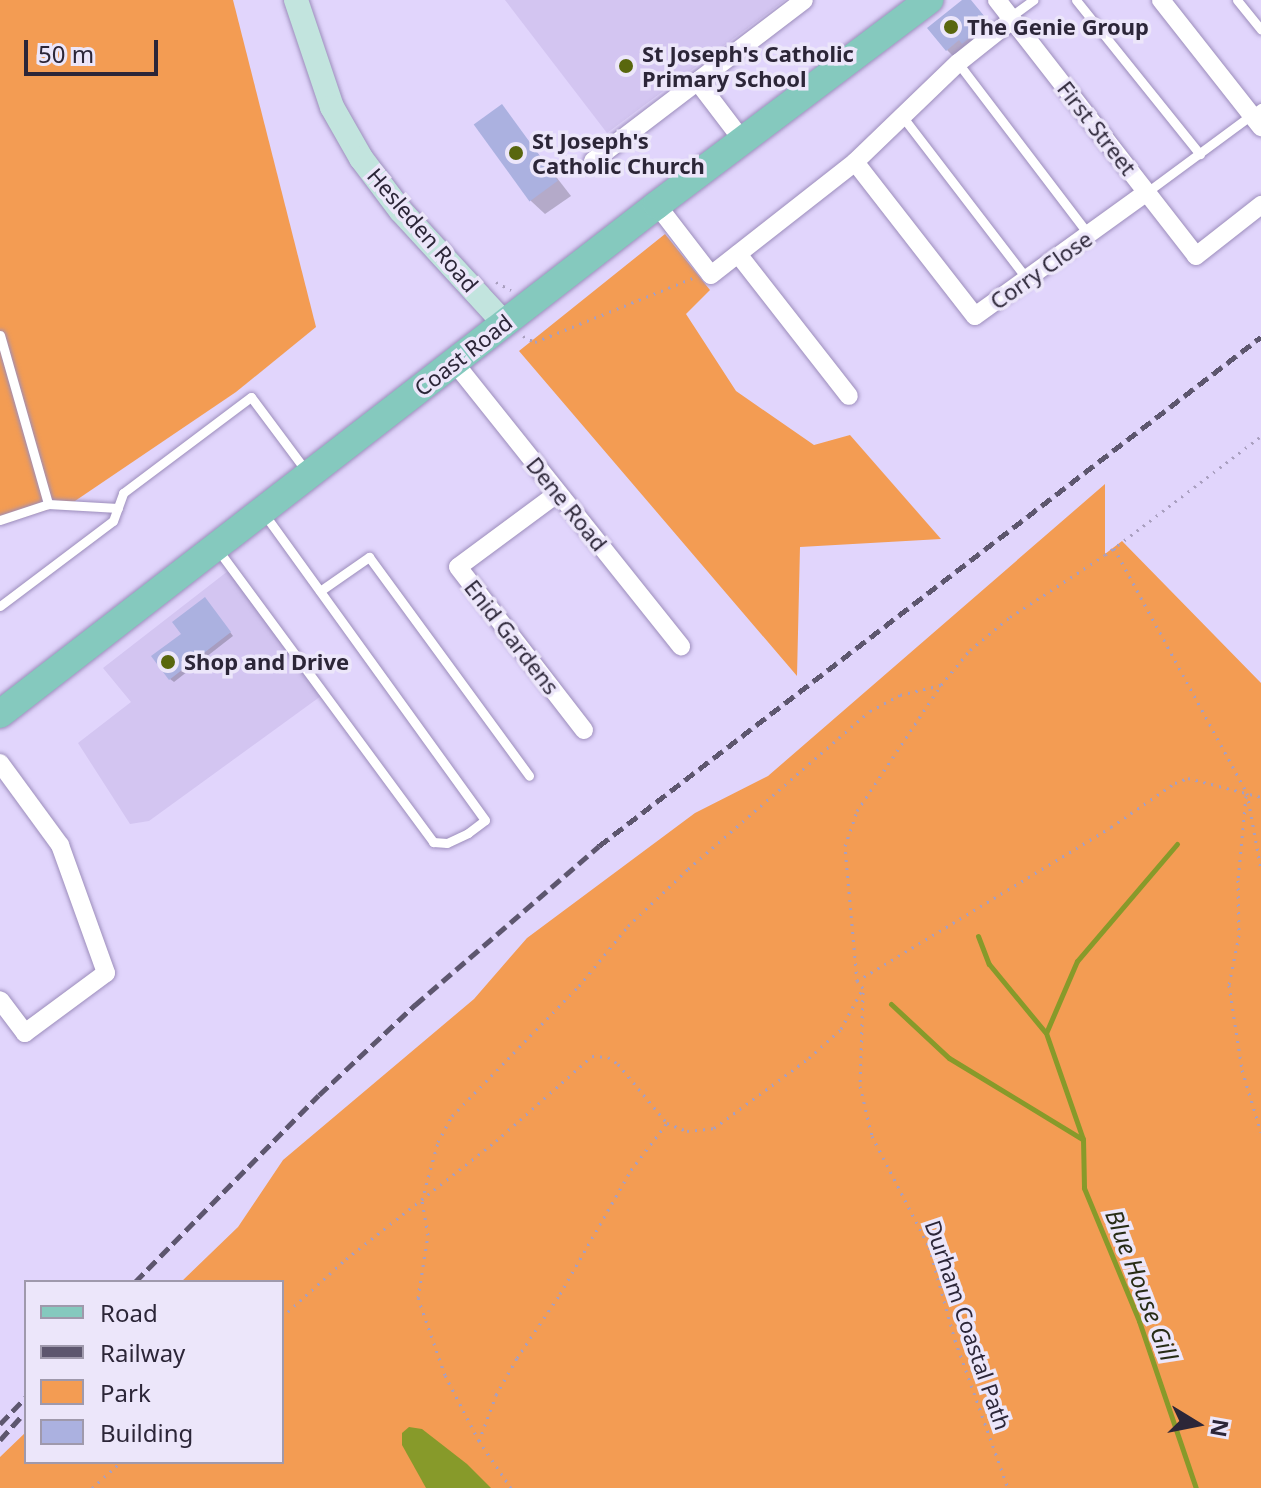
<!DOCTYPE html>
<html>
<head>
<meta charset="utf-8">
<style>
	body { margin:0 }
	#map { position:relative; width:1261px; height:1488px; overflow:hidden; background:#e1d5fc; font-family:"Noto Sans",sans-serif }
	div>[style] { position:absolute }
	.built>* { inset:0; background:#d3c5f1 }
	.green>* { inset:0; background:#f39c53 }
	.water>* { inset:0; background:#879a2a }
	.shadow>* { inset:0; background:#0003 }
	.stream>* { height:5px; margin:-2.5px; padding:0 2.5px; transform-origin:2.5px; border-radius:2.5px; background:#879a2a }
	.building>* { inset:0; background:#abb1e0; transform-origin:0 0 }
	.path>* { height:3px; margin-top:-1.5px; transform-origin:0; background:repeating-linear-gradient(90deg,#a99fbf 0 2px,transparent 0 8px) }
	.roads { filter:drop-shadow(0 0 2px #9c8dbb) drop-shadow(0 0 2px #9c8dbb) }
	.service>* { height:9px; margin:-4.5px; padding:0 4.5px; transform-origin:4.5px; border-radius:4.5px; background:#fff }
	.minor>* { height:18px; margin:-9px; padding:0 9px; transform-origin:9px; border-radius:9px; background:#fff }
	.secondary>* { height:24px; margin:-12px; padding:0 12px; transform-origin:12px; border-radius:12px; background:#c2e4de }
	.primary>* { height:28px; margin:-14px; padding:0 14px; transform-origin:14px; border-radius:14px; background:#85c9be }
	.rail>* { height:5px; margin-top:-2.5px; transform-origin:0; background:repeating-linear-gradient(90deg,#5d566e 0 12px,transparent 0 18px) }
	.dots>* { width:22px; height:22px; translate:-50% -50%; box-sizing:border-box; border:4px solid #ece6fa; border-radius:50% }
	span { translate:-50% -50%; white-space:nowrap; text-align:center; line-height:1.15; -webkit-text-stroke:7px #ece6fa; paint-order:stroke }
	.poi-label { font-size:22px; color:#2c2638; font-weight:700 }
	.left { translate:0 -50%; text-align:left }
	.street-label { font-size:22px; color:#2c2638 }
	.water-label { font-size:24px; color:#272c15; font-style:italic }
	.legend { position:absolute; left:24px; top:1280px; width:260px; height:184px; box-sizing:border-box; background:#ece6fa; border:2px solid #9f99ac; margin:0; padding:10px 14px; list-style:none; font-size:24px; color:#2c2638 }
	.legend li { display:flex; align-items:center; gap:16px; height:40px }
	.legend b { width:40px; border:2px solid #9f99ac }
	.north { position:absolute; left:1157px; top:1384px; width:80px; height:80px; -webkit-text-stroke:6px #ece6fa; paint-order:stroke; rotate:100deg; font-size:22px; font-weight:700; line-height:32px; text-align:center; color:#2c2638 }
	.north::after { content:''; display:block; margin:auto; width:28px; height:36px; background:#2c2638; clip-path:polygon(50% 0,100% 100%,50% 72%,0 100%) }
	.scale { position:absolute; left:24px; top:40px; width:134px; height:36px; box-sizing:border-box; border:4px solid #2c2638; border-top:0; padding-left:10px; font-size:24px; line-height:28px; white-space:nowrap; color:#2c2638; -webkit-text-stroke:6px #ece6fa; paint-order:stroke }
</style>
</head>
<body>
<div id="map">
	<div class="built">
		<i style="clip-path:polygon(505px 0,785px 0,607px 133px)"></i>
		<i style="clip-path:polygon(228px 571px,321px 696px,149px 821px,130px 824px,78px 743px,131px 702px,103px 668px)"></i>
	</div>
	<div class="green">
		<i style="clip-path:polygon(0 0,233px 0,316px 327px,236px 392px,75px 501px,0 525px)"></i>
		<i style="clip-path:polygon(665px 234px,710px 290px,686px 314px,736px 391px,814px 445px,850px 435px,941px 539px,800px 547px,797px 676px,519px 351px)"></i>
		<i style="clip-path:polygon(1105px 484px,1105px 554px,1122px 541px,1261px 683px,1261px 1488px,0 1488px,0 1457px,26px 1432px,26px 1462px,282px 1462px,282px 1282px,181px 1282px,238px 1227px,283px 1160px,474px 999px,527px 938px,695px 813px,768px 776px)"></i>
	</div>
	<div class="water">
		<i style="clip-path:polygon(409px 1427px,422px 1429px,467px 1464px,491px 1488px,426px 1488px,402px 1445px,402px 1433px)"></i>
	</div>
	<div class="shadow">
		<i style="clip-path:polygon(965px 0,977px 8px,998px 33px,957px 60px,947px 50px)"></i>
		<i style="clip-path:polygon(502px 107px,571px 196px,545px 214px,531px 201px)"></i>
		<i style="clip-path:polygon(208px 603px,233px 636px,174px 682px,170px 679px,183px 634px)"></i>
	</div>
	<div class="stream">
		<i style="left:1177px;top:844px;width:154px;rotate:130.5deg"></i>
		<i style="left:1077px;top:961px;width:78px;rotate:113.3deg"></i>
		<i style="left:1046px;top:1033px;width:112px;rotate:70.8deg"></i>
		<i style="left:1083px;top:1139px;width:49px;rotate:88.8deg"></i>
		<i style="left:1084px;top:1188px;width:144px;rotate:67.5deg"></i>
		<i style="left:1139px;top:1321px;width:176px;rotate:71.2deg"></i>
		<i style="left:978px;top:936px;width:30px;rotate:69deg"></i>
		<i style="left:989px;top:964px;width:88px;rotate:50.5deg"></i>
		<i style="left:891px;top:1004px;width:79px;rotate:43deg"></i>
		<i style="left:949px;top:1058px;width:156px;rotate:31.3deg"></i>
	</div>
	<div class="building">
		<i style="clip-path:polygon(962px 0,971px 0,989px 22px,962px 44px,959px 40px,946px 51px,927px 28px)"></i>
		<i style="left:502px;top:104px;width:95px;height:35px;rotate:54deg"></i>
		<i style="clip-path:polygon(205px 597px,231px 632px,169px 680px,151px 656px,181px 634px,172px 622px)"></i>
	</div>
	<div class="path">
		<i style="left:496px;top:282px;width:17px;rotate:28deg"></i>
		<i style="left:523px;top:336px;width:13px;rotate:27deg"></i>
		<i style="left:535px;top:342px;width:170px;rotate:-22.1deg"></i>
		<i style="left:1114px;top:548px;width:279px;rotate:61.5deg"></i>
		<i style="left:1247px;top:793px;width:77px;rotate:79.6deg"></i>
		<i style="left:1246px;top:796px;width:84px;rotate:95.4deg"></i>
		<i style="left:1238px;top:880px;width:55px;rotate:89deg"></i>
		<i style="left:1239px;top:935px;width:51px;rotate:101.3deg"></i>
		<i style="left:1229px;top:985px;width:86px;rotate:81.3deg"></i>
		<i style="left:1242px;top:1070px;width:65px;rotate:73deg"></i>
		<i style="left:857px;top:981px;width:297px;rotate:-31.2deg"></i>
		<i style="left:1111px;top:827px;width:78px;rotate:-34.5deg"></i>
		<i style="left:1175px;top:783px;width:14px;rotate:-21deg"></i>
		<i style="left:1188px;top:778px;width:75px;rotate:14.6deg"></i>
		<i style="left:863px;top:988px;width:9px;rotate:-131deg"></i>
		<i style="left:857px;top:981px;width:136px;rotate:-95.1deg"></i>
		<i style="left:845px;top:846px;width:37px;rotate:-71deg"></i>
		<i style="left:857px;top:811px;width:151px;rotate:-56.3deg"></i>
		<i style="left:941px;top:685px;width:45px;rotate:-50.4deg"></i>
		<i style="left:970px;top:650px;width:52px;rotate:-39.5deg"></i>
		<i style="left:1010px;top:617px;width:113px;rotate:-33.1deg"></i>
		<i style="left:1105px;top:555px;width:196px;rotate:-37.3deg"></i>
		<i style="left:863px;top:992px;width:94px;rotate:91.8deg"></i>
		<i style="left:860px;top:1086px;width:51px;rotate:76.5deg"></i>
		<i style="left:872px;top:1136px;width:125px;rotate:62.8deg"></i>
		<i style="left:929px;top:1247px;width:97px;rotate:74.4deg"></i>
		<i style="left:955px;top:1340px;width:157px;rotate:70.3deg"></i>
		<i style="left:282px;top:1317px;width:86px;rotate:-42.2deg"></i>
		<i style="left:346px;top:1259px;width:191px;rotate:-38.2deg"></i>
		<i style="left:496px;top:1141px;width:128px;rotate:-41.5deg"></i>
		<i style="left:592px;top:1056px;width:16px;rotate:4deg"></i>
		<i style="left:608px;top:1057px;width:12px;rotate:35deg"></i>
		<i style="left:618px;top:1064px;width:77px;rotate:50.3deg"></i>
		<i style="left:667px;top:1123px;width:22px;rotate:22deg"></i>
		<i style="left:687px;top:1131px;width:27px;rotate:-6deg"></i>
		<i style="left:714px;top:1128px;width:118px;rotate:-36.4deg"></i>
		<i style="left:809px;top:1058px;width:43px;rotate:-42.2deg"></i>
		<i style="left:841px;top:1029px;width:47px;rotate:-61.8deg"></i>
		<i style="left:479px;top:1441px;width:49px;rotate:-69.7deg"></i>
		<i style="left:496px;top:1395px;width:43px;rotate:-60.4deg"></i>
		<i style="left:517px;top:1358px;width:77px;rotate:-56.1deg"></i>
		<i style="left:560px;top:1294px;width:143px;rotate:-60.2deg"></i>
		<i style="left:631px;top:1170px;width:59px;rotate:-52.5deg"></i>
		<i style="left:92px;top:1488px;width:39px;rotate:-42deg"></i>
		<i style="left:511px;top:1488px;width:57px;rotate:-124.2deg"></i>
		<i style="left:479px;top:1441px;width:74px;rotate:-117.3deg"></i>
		<i style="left:445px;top:1375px;width:82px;rotate:-109.3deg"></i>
		<i style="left:418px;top:1298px;width:64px;rotate:-81deg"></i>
		<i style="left:428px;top:1235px;width:36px;rotate:-100deg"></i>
		<i style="left:422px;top:1200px;width:60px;rotate:-74.6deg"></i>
		<i style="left:438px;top:1142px;width:30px;rotate:-62deg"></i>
		<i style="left:452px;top:1116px;width:182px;rotate:-45.7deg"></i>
		<i style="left:579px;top:986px;width:77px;rotate:-50.8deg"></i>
		<i style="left:628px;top:926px;width:83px;rotate:-43.5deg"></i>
		<i style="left:688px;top:869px;width:241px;rotate:-41deg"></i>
		<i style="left:870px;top:711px;width:34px;rotate:-28deg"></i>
		<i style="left:900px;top:695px;width:42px;rotate:-13.7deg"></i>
	</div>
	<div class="roads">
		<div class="service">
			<i style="left:1076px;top:0;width:198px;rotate:51.2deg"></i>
			<i style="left:1237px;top:0;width:38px;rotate:51deg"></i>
			<i style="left:1010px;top:17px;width:29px;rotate:-36deg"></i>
			<i style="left:958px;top:63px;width:218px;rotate:52.7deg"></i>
			<i style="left:902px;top:116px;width:205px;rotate:52.5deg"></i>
			<i style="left:1147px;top:192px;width:142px;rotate:-36.4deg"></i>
			<i style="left:0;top:335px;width:176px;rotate:74.1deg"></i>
			<i style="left:0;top:520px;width:51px;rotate:-18.4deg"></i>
			<i style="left:48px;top:504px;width:70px;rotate:3.3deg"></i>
			<i style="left:218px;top:550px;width:363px;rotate:53.6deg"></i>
			<i style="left:433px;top:842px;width:14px;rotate:4deg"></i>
			<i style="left:447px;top:843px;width:23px;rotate:-25deg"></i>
			<i style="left:468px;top:833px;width:21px;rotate:-37deg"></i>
			<i style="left:485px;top:820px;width:376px;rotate:-125.8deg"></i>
			<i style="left:320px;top:591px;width:60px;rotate:-34.8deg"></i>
			<i style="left:369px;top:557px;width:271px;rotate:53.8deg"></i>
			<i style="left:0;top:606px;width:141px;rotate:-37deg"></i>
			<i style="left:113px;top:521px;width:30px;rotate:-70deg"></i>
			<i style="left:123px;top:493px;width:160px;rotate:-36.9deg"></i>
			<i style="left:251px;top:397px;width:94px;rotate:53.3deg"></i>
		</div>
		<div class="minor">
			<i style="left:997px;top:0;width:324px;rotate:52.1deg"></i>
			<i style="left:1196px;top:256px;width:83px;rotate:-38.1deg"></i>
			<i style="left:1161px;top:0;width:162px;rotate:51.8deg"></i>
			<i style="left:698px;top:82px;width:74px;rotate:52.7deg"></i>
			<i style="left:593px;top:161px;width:265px;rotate:-37.3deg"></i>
			<i style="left:855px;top:162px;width:195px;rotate:52.1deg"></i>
			<i style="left:975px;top:316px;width:212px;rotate:-35.8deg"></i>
			<i style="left:657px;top:205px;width:88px;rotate:52.4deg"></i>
			<i style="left:711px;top:275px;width:183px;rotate:-38.1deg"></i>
			<i style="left:855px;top:162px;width:143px;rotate:-43.9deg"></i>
			<i style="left:958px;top:63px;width:69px;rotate:-38.5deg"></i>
			<i style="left:738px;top:254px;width:180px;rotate:52deg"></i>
			<i style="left:454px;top:362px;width:364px;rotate:51.4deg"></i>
			<i style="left:558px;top:493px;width:124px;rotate:143.5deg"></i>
			<i style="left:458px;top:567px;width:206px;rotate:52.3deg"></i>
			<i style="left:0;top:763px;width:102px;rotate:53.8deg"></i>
			<i style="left:60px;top:845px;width:136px;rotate:70.2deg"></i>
			<i style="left:106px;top:973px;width:101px;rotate:143.5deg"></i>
			<i style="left:25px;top:1033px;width:41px;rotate:-127.1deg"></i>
		</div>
		<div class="secondary">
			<i style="left:296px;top:0;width:113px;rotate:71.4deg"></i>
			<i style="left:332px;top:107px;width:59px;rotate:60.4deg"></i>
			<i style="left:361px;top:158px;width:66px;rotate:53deg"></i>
			<i style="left:401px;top:211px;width:152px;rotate:47.4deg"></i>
		</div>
		<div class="primary">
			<i style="left:0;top:714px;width:831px;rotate:-37.77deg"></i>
			<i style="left:657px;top:205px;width:341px;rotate:-37deg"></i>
		</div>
	</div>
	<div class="rail">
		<i style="left:135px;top:1282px;width:262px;rotate:-45.5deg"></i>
		<i style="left:319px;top:1095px;width:132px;rotate:-43.2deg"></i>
		<i style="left:415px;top:1005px;width:243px;rotate:-40.8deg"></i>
		<i style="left:599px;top:846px;width:835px;rotate:-37.56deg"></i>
		<i style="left:0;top:1424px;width:37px;rotate:-46deg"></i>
		<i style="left:0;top:1440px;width:30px;rotate:-48deg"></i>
	</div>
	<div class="dots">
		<i style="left:951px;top:27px;background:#59670e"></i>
		<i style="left:626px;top:66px;background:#59670e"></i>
		<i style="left:516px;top:153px;background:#59670e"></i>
		<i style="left:168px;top:662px;background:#59670e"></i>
	</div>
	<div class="poi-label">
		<span class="left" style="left:967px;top:27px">The Genie Group</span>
		<span class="left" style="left:642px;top:66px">St Joseph's Catholic<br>Primary School</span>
		<span class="left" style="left:532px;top:153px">St Joseph's<br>Catholic Church</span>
		<span class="left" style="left:184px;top:662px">Shop and Drive</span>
	</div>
	<div class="street-label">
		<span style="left:1097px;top:128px;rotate:52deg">First Street</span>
		<span style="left:423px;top:230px;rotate:49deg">Hesleden Road</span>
		<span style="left:1041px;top:270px;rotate:-35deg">Corry Close</span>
		<span style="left:463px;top:355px;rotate:-38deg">Coast Road</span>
		<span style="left:567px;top:504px;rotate:51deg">Dene Road</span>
		<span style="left:512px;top:637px;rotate:52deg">Enid Gardens</span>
		<span style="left:968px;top:1325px;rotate:71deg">Durham Coastal Path</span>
	</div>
	<div class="water-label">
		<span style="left:1142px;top:1285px;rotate:69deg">Blue House Gill</span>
	</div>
	<ul class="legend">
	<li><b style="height:10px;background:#85c9be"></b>Road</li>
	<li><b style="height:10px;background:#5d566e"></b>Railway</li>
	<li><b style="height:22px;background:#f39c53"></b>Park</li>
	<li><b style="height:22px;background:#abb1e0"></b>Building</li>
	</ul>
	<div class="north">N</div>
	<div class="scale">50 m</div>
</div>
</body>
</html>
